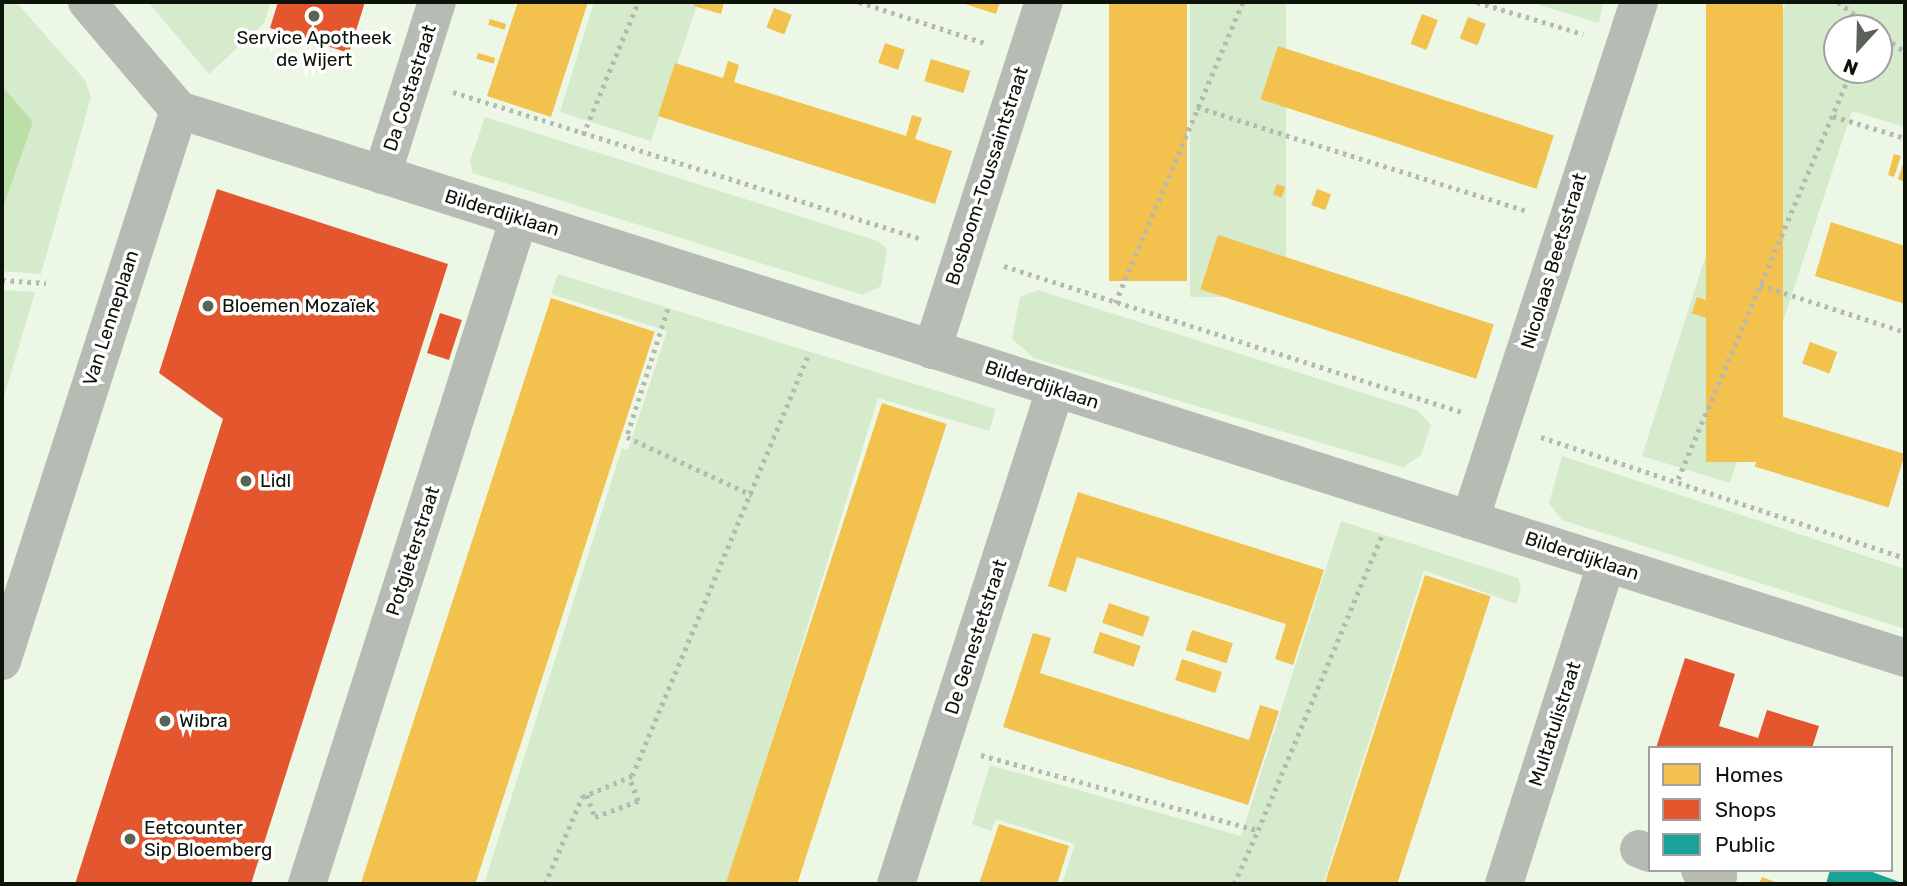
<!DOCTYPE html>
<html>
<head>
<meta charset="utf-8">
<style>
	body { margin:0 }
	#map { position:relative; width:1907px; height:886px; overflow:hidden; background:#ecf7e6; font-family:Rubik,sans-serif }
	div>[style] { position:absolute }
	.green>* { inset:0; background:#d6ebcc; transform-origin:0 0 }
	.water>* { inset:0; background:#badfa7 }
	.homes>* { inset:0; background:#f2c14e; transform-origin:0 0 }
	.shops>* { inset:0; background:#e4572e; transform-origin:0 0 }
	.public>* { inset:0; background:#17a398 }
	.path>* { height:4.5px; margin-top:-2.25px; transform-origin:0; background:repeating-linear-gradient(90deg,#b4b9b2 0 3.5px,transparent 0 8.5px) }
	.minor>* { height:38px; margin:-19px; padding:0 19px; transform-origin:19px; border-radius:19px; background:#b6bbb4 }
	.dots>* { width:19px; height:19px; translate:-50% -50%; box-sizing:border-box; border:4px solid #fff; border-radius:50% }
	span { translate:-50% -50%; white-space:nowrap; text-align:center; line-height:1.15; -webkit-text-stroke:7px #fff; paint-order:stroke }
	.poi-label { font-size:19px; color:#0c1309 }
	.left { translate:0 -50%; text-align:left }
	.street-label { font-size:19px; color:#0c1309 }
	.frame { position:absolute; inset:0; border:4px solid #0c1309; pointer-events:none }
	.legend { position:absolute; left:1648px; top:746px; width:245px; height:126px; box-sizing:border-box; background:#fff; border:2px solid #9ea19d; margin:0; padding:9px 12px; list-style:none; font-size:21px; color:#0c1309 }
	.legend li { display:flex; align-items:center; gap:14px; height:35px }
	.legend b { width:35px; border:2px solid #9ea19d }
	.north { position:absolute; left:1823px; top:14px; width:70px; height:70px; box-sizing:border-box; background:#fff; border:2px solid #9ea19d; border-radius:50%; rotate:202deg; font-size:19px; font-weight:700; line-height:28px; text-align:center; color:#0c1309 }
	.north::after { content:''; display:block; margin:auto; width:24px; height:32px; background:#5a6356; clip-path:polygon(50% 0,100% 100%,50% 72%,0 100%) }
</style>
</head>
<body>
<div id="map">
	<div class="green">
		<i style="clip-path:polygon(2px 2px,16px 2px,85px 80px,91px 97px,41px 274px,2px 271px,2px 211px,33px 122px,2px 86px)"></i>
		<i style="clip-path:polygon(148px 2px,271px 2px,264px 23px,209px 74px)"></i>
		<i style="clip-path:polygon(594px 2px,698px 2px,651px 141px,560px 112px)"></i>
		<i style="left:1190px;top:2px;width:96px;height:295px"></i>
		<i style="clip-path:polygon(1529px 2px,1603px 2px,1599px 23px)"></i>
		<i style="clip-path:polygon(evenodd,1786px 2px,1905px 2px,1905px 127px,1852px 111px,1730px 483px,1642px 456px,1786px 2px,1837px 28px,1879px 28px,1879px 70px,1837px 70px,1837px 28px)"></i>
		<i style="clip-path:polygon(485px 117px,878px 241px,887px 249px,881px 286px,863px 295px,473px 173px,470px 161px)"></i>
		<i style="clip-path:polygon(558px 274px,996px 409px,989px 431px,878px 398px,728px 884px,484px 884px,622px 448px,628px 450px,667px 331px,551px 294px)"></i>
		<i style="clip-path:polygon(2px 290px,35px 292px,2px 403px)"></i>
		<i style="clip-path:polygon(1038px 290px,1417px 410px,1431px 425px,1421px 455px,1403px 467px,1034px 358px,1012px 339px,1020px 297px)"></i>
		<i style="clip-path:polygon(1562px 456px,1905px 569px,1905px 629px,1562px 520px,1549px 503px)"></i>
		<i style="clip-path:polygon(1341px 521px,1518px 578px,1521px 589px,1516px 604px,1424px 570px,1323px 884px,1062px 884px,1075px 844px,996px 819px,991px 831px,972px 824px,990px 765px,1241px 836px)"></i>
	</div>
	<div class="water">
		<i style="clip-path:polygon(2px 86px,33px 122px,2px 211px)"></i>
	</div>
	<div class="homes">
		<i style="clip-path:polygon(518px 2px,588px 2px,551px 117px,487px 96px)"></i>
		<i style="clip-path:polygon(695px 2px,724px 2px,721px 14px,694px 6px)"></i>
		<i style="clip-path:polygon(959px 2px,1000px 2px,996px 14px)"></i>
		<i style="left:1109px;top:2px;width:78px;height:279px"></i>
		<i style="left:1706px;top:2px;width:77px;height:460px"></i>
		<i style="left:774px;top:8px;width:19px;height:21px;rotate:21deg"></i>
		<i style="left:1422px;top:14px;width:17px;height:32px;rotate:21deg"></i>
		<i style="left:1468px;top:17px;width:19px;height:23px;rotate:21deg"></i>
		<i style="left:490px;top:19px;width:17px;height:6px;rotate:17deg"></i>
		<i style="left:885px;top:43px;width:21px;height:21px;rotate:19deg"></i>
		<i style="left:1278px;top:46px;width:290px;height:56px;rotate:18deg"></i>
		<i style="left:478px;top:53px;width:18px;height:6px;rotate:16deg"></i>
		<i style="left:931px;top:59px;width:41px;height:23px;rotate:17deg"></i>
		<i style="clip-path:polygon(728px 61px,739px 65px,734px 82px,906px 136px,912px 115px,922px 118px,915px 139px,952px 151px,935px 204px,658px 116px,675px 63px,723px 78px)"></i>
		<i style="clip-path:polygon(1894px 154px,1901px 156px,1894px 177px,1888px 175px)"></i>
		<i style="clip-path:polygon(1905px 158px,1905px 182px,1898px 179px)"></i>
		<i style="left:1277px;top:184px;width:9px;height:11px;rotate:21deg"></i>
		<i style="left:1744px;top:185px;width:13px;height:16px;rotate:23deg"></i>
		<i style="left:1317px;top:189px;width:15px;height:17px;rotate:20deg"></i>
		<i style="left:1732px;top:201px;width:17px;height:21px;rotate:21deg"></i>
		<i style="clip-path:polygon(1831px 222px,1905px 246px,1905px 304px,1815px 276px)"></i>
		<i style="left:1218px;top:235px;width:290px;height:57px;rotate:18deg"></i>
		<i style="left:1697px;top:297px;width:20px;height:17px;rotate:18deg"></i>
		<i style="left:551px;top:298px;width:109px;height:615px;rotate:18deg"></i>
		<i style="left:1810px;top:342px;width:29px;height:23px;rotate:20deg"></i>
		<i style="left:882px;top:403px;width:68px;height:504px;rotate:18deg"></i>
		<i style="left:1771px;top:413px;width:140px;height:56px;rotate:17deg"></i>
		<i style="clip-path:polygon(1078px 492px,1324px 570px,1293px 665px,1275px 659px,1286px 624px,1264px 617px,1077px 557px,1066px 592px,1048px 586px)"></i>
		<i style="left:1425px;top:575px;width:69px;height:324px;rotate:18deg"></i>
		<i style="left:1109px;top:603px;width:43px;height:21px;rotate:19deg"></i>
		<i style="left:1192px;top:630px;width:43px;height:21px;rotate:18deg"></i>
		<i style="left:1100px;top:632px;width:43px;height:22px;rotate:19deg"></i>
		<i style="clip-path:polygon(1033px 633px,1051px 638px,1040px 673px,1249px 740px,1260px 705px,1279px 711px,1248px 805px,1003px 727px)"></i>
		<i style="left:1182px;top:659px;width:42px;height:22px;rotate:18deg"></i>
		<i style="clip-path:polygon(999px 824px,1069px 846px,1057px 884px,979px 884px)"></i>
		<i style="clip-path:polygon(1762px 877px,1781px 884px,1759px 884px)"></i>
	</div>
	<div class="shops">
		<i style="clip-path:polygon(278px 2px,365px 2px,349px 53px,270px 28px)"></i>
		<i style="clip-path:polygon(217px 189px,448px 264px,251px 884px,75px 884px,223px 419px,159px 373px)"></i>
		<i style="left:440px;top:313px;width:23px;height:42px;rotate:18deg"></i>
		<i style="clip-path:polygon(1685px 658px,1735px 674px,1719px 726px,1758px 738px,1767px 710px,1819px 726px,1812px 748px,1656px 748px)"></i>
	</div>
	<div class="public">
		<i style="clip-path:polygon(1830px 870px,1867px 870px,1905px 884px,1826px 884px)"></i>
	</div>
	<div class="path">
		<i style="left:859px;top:2px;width:133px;rotate:18deg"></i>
		<i style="left:1477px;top:2px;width:111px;rotate:16.8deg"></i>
		<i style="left:1838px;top:2px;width:44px;rotate:36.6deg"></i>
		<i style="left:1879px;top:32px;width:33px;rotate:38deg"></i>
		<i style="left:453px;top:92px;width:491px;rotate:17.4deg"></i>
		<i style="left:1197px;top:107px;width:345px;rotate:17.5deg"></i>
		<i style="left:1833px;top:116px;width:75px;rotate:17deg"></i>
		<i style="left:583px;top:135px;width:144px;rotate:-67.5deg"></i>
		<i style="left:1004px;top:266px;width:481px;rotate:17.7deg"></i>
		<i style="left:2px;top:280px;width:44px;rotate:3.9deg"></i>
		<i style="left:1760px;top:285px;width:152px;rotate:18deg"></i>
		<i style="left:1115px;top:303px;width:327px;rotate:-67deg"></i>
		<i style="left:668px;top:309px;width:134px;rotate:107.8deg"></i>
		<i style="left:627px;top:437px;width:138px;rotate:24.9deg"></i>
		<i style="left:1541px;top:437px;width:384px;rotate:18.4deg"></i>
		<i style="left:1678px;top:479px;width:444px;rotate:-67deg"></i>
		<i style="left:981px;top:755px;width:287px;rotate:15.2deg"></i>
		<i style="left:1258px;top:830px;width:318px;rotate:-67.2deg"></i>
		<i style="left:587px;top:795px;width:23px;rotate:70deg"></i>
		<i style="left:595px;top:817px;width:46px;rotate:-20.4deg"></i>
		<i style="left:638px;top:801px;width:25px;rotate:-111deg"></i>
		<i style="left:545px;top:884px;width:95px;rotate:-67deg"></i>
		<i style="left:582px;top:797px;width:54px;rotate:-22.8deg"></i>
		<i style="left:632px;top:776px;width:459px;rotate:-67.3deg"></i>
		<i style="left:1234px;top:884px;width:59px;rotate:-66deg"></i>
	</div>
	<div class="minor">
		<i style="left:87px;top:2px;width:142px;rotate:49.6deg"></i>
		<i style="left:179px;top:110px;width:1811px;rotate:17.61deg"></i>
		<i style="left:382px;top:175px;width:182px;rotate:-72.4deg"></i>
		<i style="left:932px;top:350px;width:366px;rotate:-72.2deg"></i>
		<i style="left:1470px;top:520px;width:545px;rotate:-71.93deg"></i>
		<i style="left:2px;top:661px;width:579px;rotate:-72.19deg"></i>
		<i style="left:1639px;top:849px;width:12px;rotate:20deg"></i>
		<i style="left:1700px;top:870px;width:19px;rotate:18deg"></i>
		<i style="left:1718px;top:876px;width:9px;rotate:111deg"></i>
		<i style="left:307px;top:884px;width:699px;rotate:-72.34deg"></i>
		<i style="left:896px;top:884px;width:519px;rotate:-72.16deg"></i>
		<i style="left:1504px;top:884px;width:336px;rotate:-72.3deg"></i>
	</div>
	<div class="dots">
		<i style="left:314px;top:16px;background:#5a6356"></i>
		<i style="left:208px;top:306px;background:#5a6356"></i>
		<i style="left:246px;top:481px;background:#5a6356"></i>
		<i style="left:165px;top:721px;background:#5a6356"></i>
		<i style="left:130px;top:839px;background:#5a6356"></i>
	</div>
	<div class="poi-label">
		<span style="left:314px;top:49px">Service Apotheek<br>de Wijert</span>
		<span class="left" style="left:222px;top:306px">Bloemen Mozaïek</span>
		<span class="left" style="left:260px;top:481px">Lidl</span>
		<span class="left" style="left:179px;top:721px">Wibra</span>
		<span class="left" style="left:144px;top:839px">Eetcounter<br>Sip Bloemberg</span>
	</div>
	<div class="street-label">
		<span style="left:410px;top:88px;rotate:-72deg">Da Costastraat</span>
		<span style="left:987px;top:176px;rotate:-72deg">Bosboom-Toussaintstraat</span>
		<span style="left:502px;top:213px;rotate:17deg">Bilderdijklaan</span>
		<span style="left:1554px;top:261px;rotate:-73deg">Nicolaas Beetsstraat</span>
		<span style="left:111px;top:318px;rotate:-72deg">Van Lenneplaan</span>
		<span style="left:1042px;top:385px;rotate:18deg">Bilderdijklaan</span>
		<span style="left:413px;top:551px;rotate:-72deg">Potgieterstraat</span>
		<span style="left:1582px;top:556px;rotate:18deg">Bilderdijklaan</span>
		<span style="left:976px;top:637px;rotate:-72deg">De Genestetstraat</span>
		<span style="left:1555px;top:724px;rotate:-72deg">Multatulistraat</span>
	</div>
	<div class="frame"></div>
	<ul class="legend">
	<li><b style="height:19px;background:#f2c14e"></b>Homes</li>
	<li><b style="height:19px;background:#e4572e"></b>Shops</li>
	<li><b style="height:19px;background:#17a398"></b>Public</li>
	</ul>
	<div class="north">N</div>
</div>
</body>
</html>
